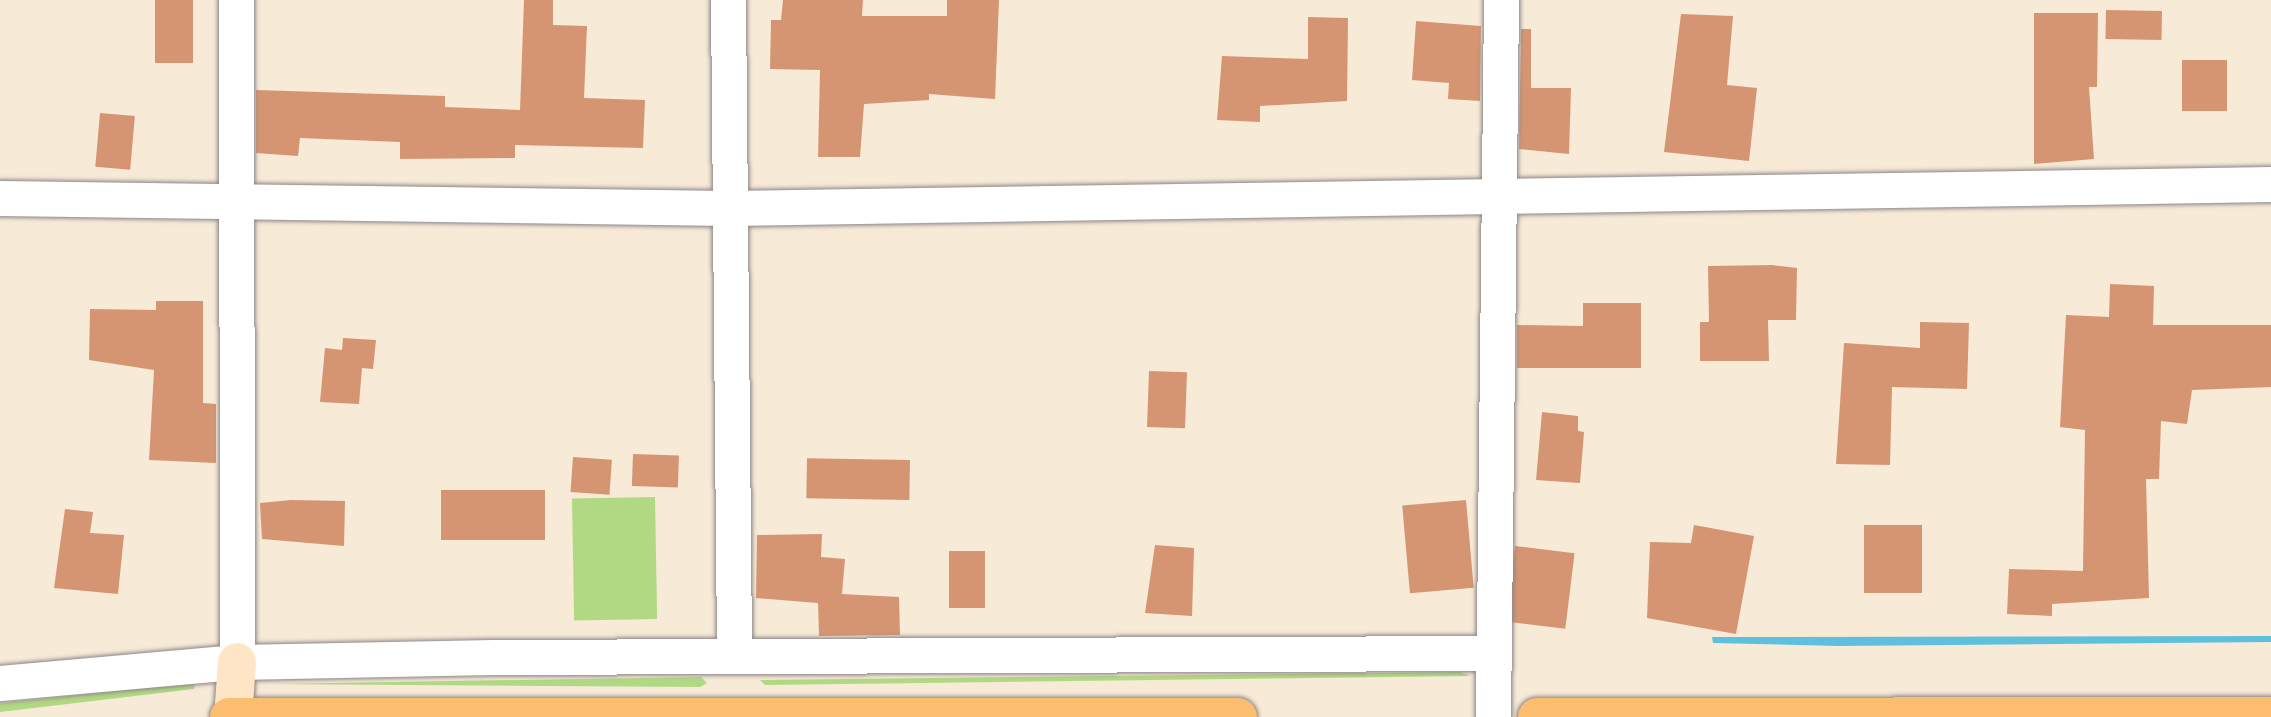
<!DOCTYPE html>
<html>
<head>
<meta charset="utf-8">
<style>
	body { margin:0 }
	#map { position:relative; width:2271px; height:717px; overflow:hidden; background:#f7ead7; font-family:"EB Garamond",serif }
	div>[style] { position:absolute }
	.green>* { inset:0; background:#b1d983; transform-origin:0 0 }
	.water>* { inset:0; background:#5fc0dd }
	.building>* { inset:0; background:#d59573; transform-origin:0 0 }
	.roads { filter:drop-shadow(0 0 2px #8c8689) drop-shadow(0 0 2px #8c8689) }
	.street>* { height:35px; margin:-17.5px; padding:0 17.5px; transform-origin:17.5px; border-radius:17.5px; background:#fff }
	.secondary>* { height:38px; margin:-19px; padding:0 19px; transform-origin:19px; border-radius:19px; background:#fde5c5 }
	.highway>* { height:38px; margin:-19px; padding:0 19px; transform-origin:19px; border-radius:19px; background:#fbbe6e }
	span { translate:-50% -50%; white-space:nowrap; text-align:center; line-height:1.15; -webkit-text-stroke:7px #fdfcf7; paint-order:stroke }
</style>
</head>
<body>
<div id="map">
	<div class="green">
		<i style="left:655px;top:497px;width:122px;height:83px;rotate:89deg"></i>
		<i style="clip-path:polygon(1461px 672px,1470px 676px,765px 685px,760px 680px)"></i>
		<i style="clip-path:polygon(701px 677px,707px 683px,700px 687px,272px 684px)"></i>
		<i style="clip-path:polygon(195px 683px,194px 689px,0 712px,0 703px)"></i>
	</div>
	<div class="water">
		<i style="clip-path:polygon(2271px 636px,2271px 642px,1839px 646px,1713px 643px,1712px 637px)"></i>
	</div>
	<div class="building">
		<i style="left:155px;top:0;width:38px;height:63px"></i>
		<i style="clip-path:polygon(524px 0,553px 0,553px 25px,587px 26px,584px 98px,645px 100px,643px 148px,515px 145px,515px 158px,400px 159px,400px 142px,300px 138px,298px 156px,256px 153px,256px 90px,445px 96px,445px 107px,520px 110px)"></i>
		<i style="clip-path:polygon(783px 0,863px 0,862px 16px,947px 16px,947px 0,999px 0,995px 99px,929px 94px,929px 100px,864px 104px,860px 157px,818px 157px,820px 70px,770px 69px,771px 20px,781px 20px)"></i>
		<i style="left:2106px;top:10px;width:56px;height:29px;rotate:1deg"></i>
		<i style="clip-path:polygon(2034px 13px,2098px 13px,2097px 87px,2089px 87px,2094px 159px,2034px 164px)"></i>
		<i style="clip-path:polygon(1681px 14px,1733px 16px,1727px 85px,1757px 88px,1749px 161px,1664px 152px)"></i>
		<i style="clip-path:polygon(1308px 17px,1348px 18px,1347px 101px,1260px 106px,1260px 122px,1217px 120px,1222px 56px,1308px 59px)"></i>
		<i style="clip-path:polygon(1416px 21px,1481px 26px,1480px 101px,1448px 99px,1449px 83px,1412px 80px)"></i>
		<i style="clip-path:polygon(1521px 29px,1531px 29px,1531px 88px,1571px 88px,1569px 154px,1519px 149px)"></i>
		<i style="left:2182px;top:60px;width:45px;height:51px"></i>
		<i style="left:100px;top:113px;width:35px;height:54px;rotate:5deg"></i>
		<i style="clip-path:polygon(1772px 265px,1797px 268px,1796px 320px,1768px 320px,1769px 361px,1700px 361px,1700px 322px,1709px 322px,1708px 266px)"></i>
		<i style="clip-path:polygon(2110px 284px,2154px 286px,2153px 325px,2271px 325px,2271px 387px,2192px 390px,2187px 424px,2161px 421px,2159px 479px,2146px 479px,2149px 598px,2052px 604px,2052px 616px,2007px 614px,2009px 569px,2083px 571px,2085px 430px,2060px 427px,2066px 315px,2109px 317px)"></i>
		<i style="clip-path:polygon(156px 301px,203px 301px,203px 403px,216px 404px,216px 463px,149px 460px,154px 370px,89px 360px,90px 309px,156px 310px)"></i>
		<i style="clip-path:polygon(1583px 303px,1641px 303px,1641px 368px,1517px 368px,1517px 325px,1583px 326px)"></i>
		<i style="clip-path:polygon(1920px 322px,1969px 323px,1967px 389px,1892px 387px,1890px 465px,1836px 464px,1844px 343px,1920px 348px)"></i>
		<i style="clip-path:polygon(343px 338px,376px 340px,373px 369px,362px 368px,359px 404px,320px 402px,325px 348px,342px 350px)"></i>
		<i style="left:1149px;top:371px;width:38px;height:56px;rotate:2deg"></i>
		<i style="clip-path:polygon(1542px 412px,1578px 416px,1578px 431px,1584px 432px,1580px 483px,1536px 480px)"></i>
		<i style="left:633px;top:454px;width:46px;height:32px;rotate:2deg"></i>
		<i style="left:573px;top:457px;width:39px;height:35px;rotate:4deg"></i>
		<i style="left:910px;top:460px;width:40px;height:103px;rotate:91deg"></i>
		<i style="left:441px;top:490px;width:104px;height:50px"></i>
		<i style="clip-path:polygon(291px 500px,345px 501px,344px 546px,262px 539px,260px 503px)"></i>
		<i style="left:1466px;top:500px;width:88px;height:64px;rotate:85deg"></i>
		<i style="clip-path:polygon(65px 509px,93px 512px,90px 533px,124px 535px,118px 594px,54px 588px)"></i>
		<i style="clip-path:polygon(1694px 525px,1754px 536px,1736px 634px,1647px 618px,1650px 542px,1691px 543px)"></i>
		<i style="left:1864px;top:525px;width:58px;height:68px"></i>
		<i style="clip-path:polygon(822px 534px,821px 557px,845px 559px,842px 594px,899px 597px,900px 635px,819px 636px,818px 603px,756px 598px,757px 535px)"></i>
		<i style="clip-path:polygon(1155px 545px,1194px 548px,1192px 616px,1145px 613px)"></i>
		<i style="left:1515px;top:546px;width:60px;height:76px;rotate:7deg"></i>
		<i style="left:949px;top:551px;width:36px;height:57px"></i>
	</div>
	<div class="roads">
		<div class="street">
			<i style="left:236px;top:0;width:662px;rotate:89.91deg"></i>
			<i style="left:728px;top:0;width:654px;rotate:89.47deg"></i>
			<i style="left:0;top:198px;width:730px;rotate:0.78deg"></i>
			<i style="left:730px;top:208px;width:1541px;rotate:-0.89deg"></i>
			<i style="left:0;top:683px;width:238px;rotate:-5.1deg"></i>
			<i style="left:237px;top:662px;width:257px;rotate:-1.1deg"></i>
			<i style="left:494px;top:657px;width:1000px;rotate:-0.23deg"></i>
			<i style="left:1493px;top:717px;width:717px;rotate:-89.36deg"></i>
		</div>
		<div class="secondary">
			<i style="left:233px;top:717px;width:55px;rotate:-85.8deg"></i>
		</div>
		<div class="highway">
			<i style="left:229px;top:717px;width:1009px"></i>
			<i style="left:1537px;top:717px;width:734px;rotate:-0.08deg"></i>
		</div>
	</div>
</div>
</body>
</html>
